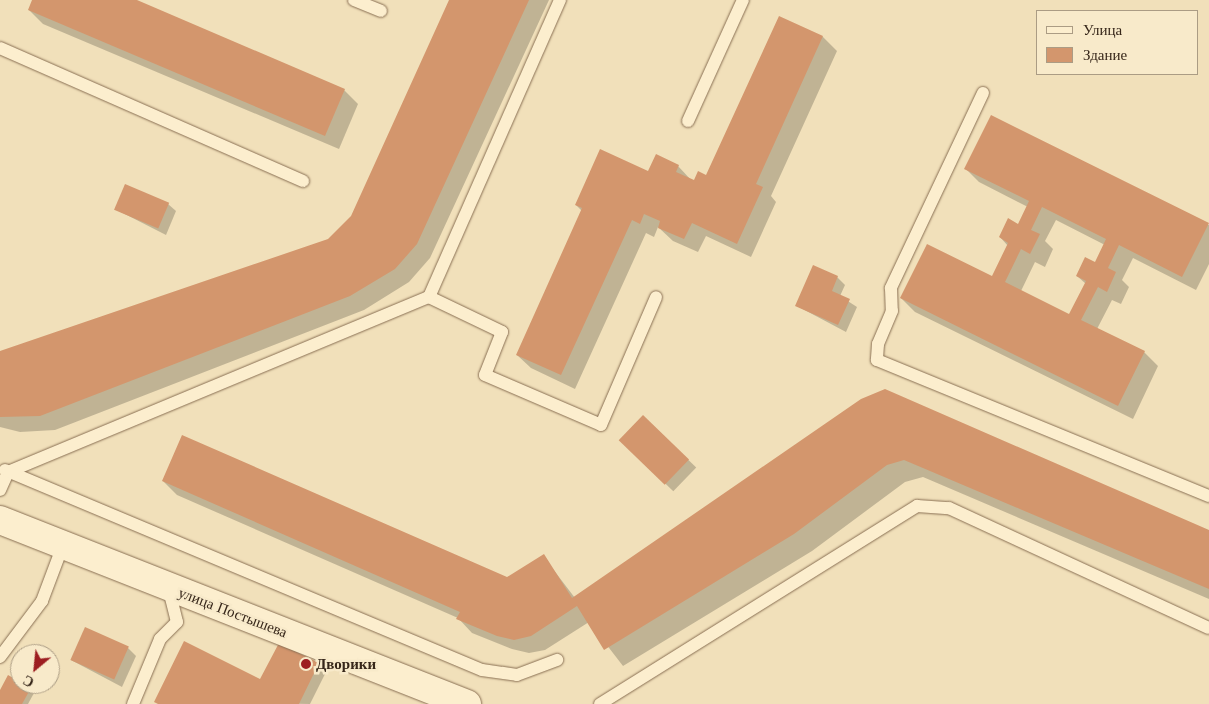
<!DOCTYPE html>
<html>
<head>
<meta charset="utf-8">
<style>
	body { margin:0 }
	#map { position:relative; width:1209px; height:704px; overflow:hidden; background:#f1e0ba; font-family:"Libre Baskerville",serif }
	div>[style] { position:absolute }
	.shadow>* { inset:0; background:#0003; transform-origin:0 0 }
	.building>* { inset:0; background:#d3966d; transform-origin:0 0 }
	.roads { filter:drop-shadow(0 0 1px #896f53) drop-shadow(0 0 1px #896f53) }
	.service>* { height:12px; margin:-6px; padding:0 6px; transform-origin:6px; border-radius:6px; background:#fceece }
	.tertiary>* { height:28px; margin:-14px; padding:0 14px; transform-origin:14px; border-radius:14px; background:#fceece }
	.dots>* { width:14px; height:14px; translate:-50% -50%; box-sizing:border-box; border:2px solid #f8eaca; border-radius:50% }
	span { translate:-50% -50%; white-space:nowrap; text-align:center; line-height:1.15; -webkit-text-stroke:5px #f8eaca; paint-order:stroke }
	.street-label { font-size:15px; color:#37271a }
	.poi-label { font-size:15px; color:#37271a; font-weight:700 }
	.left { translate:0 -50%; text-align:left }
	.legend { position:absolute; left:1036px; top:10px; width:162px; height:65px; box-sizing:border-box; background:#f8eaca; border:1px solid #ab9c84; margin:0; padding:6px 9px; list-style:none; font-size:15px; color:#37271a }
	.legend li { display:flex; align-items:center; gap:10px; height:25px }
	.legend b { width:25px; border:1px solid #ab9c84 }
	.north { position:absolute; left:10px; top:644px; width:50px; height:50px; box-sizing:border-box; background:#f8eaca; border:1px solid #ab9c84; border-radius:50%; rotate:208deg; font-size:14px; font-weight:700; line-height:20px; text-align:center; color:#37271a }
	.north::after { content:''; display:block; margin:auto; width:18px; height:22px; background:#9d1e21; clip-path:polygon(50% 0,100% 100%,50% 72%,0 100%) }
</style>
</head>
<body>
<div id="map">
	<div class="shadow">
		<i style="clip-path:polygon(34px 0,134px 0,344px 90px,358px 104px,339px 149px,43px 24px,29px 10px)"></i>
		<i style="clip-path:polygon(450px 0,549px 0,430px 258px,409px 282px,364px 310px,55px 430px,20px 432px,0 427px,0 352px,329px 240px,352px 217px)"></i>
		<i style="clip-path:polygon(779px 18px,823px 37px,837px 51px,771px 196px,776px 202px,751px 257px,706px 236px,698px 252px,673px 241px,658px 227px,654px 237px,646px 233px,575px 389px,531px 368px,517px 355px,582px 211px,576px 205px,649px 173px,678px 166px,692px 181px,707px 177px)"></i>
		<i style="clip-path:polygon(evenodd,965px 168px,1209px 225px,1209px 264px,1196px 290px,1133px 258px,1122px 280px,1129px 287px,1121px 304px,1112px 300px,1097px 329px,1144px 352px,1158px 366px,1133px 419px,915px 312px,901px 298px,993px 278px,1008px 246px,1000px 237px,1019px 225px,1028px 207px,979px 182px,965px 168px,1056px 220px,1105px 245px,1096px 263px,1077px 276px,1086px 284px,1070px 316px,1021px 291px,1035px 262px,1045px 267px,1053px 249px,1045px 241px,1056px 220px)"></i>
		<i style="clip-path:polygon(168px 204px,176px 211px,166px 235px,115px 209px)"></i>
		<i style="clip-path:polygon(837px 277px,845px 285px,840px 296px,857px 307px,846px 332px,797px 306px)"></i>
		<i style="clip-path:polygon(861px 401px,1209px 532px,1209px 599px,923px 477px,905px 482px,812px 551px,623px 666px,589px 622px,545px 650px,529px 653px,512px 649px,472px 633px,458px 618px,177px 495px,163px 481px,507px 579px,543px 556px,575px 598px)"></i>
		<i style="left:643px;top:416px;width:74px;height:33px;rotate:44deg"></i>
		<i style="clip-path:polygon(128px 648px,136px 656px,122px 687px,71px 660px)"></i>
		<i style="clip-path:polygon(318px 664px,326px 672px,310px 704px,155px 701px,265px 683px)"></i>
		<i style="clip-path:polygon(30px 689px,34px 693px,28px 704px,0 704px,0 693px)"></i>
	</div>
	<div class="building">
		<i style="clip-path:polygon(32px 0,137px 0,345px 89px,325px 136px,28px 10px)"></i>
		<i style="clip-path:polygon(449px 0,529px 0,417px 244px,395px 269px,350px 296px,40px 416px,0 417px,0 351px,328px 239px,351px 216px)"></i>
		<i style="clip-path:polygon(779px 16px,823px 36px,756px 184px,763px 187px,737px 244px,692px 223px,684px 239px,658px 228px,660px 221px,644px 214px,640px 224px,632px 220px,561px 375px,516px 355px,582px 208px,575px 205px,600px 149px,648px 171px,656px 154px,679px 165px,676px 172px,694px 180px,698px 171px,706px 175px)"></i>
		<i style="clip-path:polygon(evenodd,991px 115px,1209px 223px,1182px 277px,1119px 245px,1108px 268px,1116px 272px,1107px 292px,1098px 287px,1081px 320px,1145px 351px,1118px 406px,900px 298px,927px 244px,992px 276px,1008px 243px,999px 237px,1008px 218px,1018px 224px,1029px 201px,964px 169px,991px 115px,1042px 207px,1106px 239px,1095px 262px,1085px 257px,1076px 276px,1086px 281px,1069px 314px,1005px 282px,1021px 249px,1030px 254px,1040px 234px,1031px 230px,1042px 207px)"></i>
		<i style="left:125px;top:184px;width:48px;height:28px;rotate:23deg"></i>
		<i style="clip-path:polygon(813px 265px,838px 276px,832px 291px,850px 299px,838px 325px,795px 306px)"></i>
		<i style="clip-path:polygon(885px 389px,1209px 530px,1209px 589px,904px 460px,887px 465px,794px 534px,604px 650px,577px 606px,531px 636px,514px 640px,497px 636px,456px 619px,460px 612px,162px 481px,182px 435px,507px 577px,544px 554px,572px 598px,861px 399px)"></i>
		<i style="left:643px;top:415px;width:64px;height:35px;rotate:44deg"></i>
		<i style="left:85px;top:627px;width:48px;height:36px;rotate:24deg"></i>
		<i style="clip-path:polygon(184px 641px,260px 679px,279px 643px,319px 663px,299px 704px,158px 704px,154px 702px)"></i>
		<i style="clip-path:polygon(8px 675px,31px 688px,22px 704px,0 704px,0 690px)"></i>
	</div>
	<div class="roads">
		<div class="service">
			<i style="left:354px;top:0;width:29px;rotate:22deg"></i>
			<i style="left:0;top:48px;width:331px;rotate:23.7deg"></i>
			<i style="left:983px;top:93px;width:216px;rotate:115.3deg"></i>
			<i style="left:891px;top:288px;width:23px;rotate:88deg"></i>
			<i style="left:892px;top:311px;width:36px;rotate:113deg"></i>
			<i style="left:878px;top:344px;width:16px;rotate:94deg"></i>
			<i style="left:877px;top:360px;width:359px;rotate:22.3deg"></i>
			<i style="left:688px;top:121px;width:133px;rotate:-65.6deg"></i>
			<i style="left:429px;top:297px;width:81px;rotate:25.6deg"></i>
			<i style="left:502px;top:332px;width:46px;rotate:111.6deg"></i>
			<i style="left:485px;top:375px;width:126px;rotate:23.3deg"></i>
			<i style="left:601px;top:425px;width:139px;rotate:-66.7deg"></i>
			<i style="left:5px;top:470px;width:517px;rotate:22.75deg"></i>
			<i style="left:482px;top:670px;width:35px;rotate:8deg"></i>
			<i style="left:517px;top:675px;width:43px;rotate:-20.6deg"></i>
			<i style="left:0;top:490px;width:20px;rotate:-66deg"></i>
			<i style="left:8px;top:472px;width:456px;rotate:-22.6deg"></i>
			<i style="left:429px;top:297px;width:325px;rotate:-66.2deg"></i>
			<i style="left:0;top:657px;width:70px;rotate:-53.1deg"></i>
			<i style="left:42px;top:601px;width:60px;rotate:-69.4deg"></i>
			<i style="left:133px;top:704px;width:70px;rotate:-67.4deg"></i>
			<i style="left:160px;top:639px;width:24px;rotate:-45deg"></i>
			<i style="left:177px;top:622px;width:36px;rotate:-104deg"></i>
			<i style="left:600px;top:704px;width:374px;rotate:-32deg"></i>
			<i style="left:917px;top:506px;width:32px;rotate:4deg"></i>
			<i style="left:949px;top:508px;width:286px;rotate:24.8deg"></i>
		</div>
		<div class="tertiary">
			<i style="left:0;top:520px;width:502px;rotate:21.5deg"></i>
		</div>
	</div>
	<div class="dots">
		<i style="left:306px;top:664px;background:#9d1e21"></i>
	</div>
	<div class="street-label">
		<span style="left:233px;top:612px;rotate:21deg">улица Постышева</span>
	</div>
	<div class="poi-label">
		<span class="left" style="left:316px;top:664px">Дворики</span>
	</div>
	<ul class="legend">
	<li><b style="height:6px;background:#fceece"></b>Улица</li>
	<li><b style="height:14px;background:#d3966d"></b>Здание</li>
	</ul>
	<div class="north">С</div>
</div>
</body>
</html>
